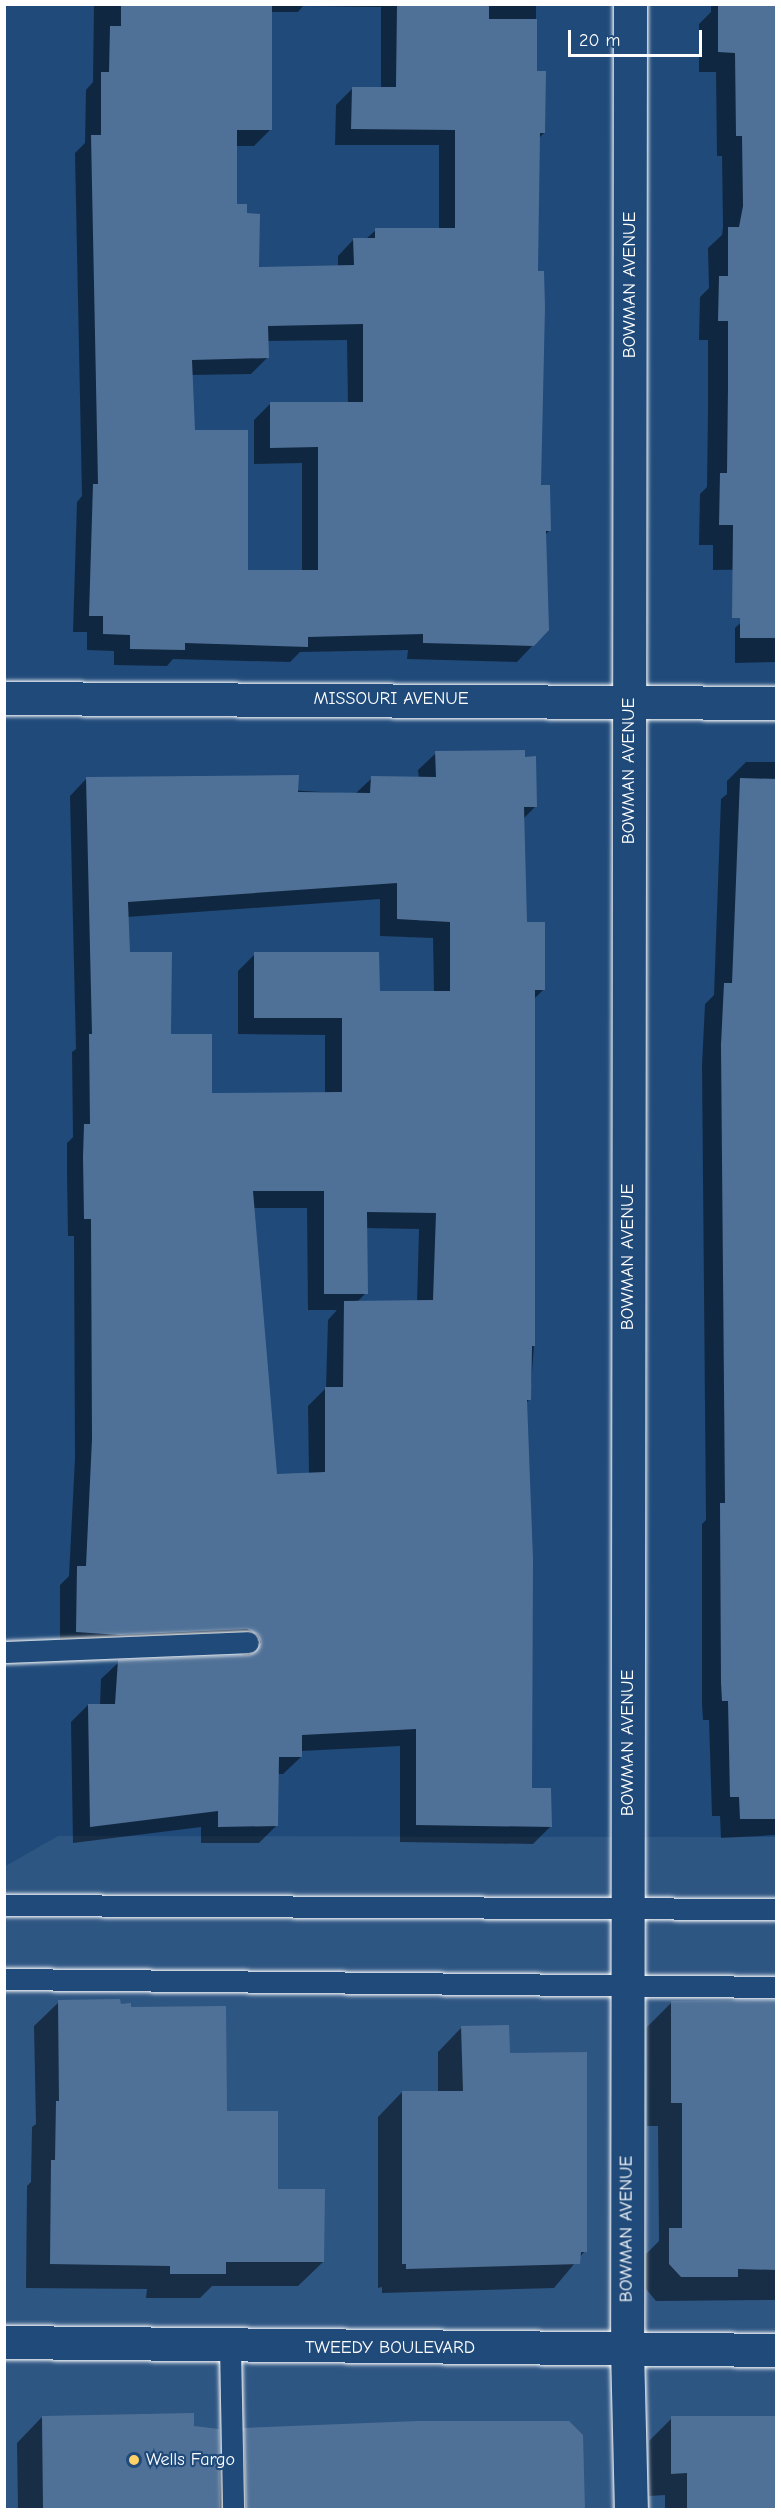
<!DOCTYPE html>
<html>
<head>
<meta charset="utf-8">
<style>
	body { margin:0 }
	#map { position:relative; width:781px; height:2514px; overflow:hidden; background:#1f4a7a; font-family:"Comic Neue",sans-serif }
	div>[style] { position:absolute }
	.built>* { inset:0; background:#2e5683 }
	.shadow>* { inset:0; background:#0007 }
	.building>* { inset:0; background:#507197 }
	.roads { filter:drop-shadow(0 0 2px #fff) drop-shadow(0 0 2px #fff) }
	.service>* { height:21px; margin:-10.5px; padding:0 10.5px; transform-origin:10.5px; border-radius:10.5px; background:#1f4a7a }
	.minor>* { height:33px; margin:-16.5px; padding:0 16.5px; transform-origin:16.5px; border-radius:16.5px; background:#1f4a7a }
	.secondary>* { height:33px; margin:-16.5px; padding:0 16.5px; transform-origin:16.5px; border-radius:16.5px; background:#1f4a7a }
	.dots>* { width:16px; height:16px; translate:-50% -50%; box-sizing:border-box; border:3px solid #1f4a7a; border-radius:50% }
	span { translate:-50% -50%; white-space:nowrap; text-align:center; line-height:1.15; -webkit-text-stroke:4.5px #1f4a7a; paint-order:stroke }
	.street-label { font-size:18px; color:#fff }
	.poi-label { font-size:18px; color:#fff }
	.left { translate:0 -50%; text-align:left }
	.frame { position:absolute; inset:0; border:6px solid #fff; pointer-events:none }
	.scale { position:absolute; left:568px; top:30px; width:134px; height:27px; box-sizing:border-box; border:3px solid #fff; border-top:0; padding-left:8px; font-size:18px; line-height:21px; white-space:nowrap; color:#fff; -webkit-text-stroke:4px #1f4a7a; paint-order:stroke }
</style>
</head>
<body>
<div id="map">
	<div class="built">
		<i style="clip-path:polygon(58px 1836px,776px 1837px,776px 2509px,5px 2509px,4px 1867px)"></i>
	</div>
	<div class="shadow">
		<i style="clip-path:polygon(evenodd,94px 4px,536px 4px,536px 73px,544px 133px,538px 139px,536px 272px,540px 486px,550px 530px,545px 535px,533px 645px,517px 662px,407px 659px,408px 650px,300px 652px,290px 662px,173px 659px,167px 666px,114px 665px,114px 651px,87px 650px,87px 632px,73px 632px,77px 502px,82px 496px,75px 153px,85px 143px,86px 90px,93px 82px,94px 4px,303px 6px,381px 7px,381px 89px,353px 88px,336px 105px,335px 145px,439px 145px,439px 230px,376px 230px,366px 239px,354px 239px,338px 256px,338px 267px,258px 268px,246px 215px,236px 205px,236px 146px,254px 146px,270px 130px,270px 12px,298px 12px,303px 6px,94px 4px,347px 340px,348px 404px,270px 404px,254px 420px,254px 464px,302px 463px,302px 571px,247px 572px,193px 431px,191px 375px,251px 374px,268px 357px,267px 341px,347px 340px)"></i>
		<i style="clip-path:polygon(711px 4px,776px 4px,776px 569px,713px 570px,713px 545px,699px 545px,700px 494px,707px 487px,708px 409px,708px 340px,699px 340px,700px 297px,709px 288px,708px 248px,722px 235px,723px 227px,722px 156px,717px 156px,716px 72px,699px 72px,699px 24px,711px 12px)"></i>
		<i style="clip-path:polygon(752px 612px,776px 612px,776px 662px,735px 663px,735px 628px)"></i>
		<i style="clip-path:polygon(evenodd,436px 753px,536px 806px,523px 819px,525px 924px,543px 990px,533px 1000px,534px 1345px,530px 1399px,526px 1403px,531px 1790px,550px 1827px,533px 1844px,400px 1842px,400px 1746px,301px 1751px,301px 1757px,283px 1774px,277px 1774px,277px 1825px,259px 1843px,201px 1843px,201px 1827px,73px 1843px,71px 1722px,88px 1705px,100px 1705px,101px 1679px,119px 1662px,243px 1656px,242px 1652px,60px 1649px,60px 1585px,69px 1576px,75px 1458px,74px 1236px,68px 1236px,67px 1175px,67px 1143px,73px 1137px,72px 1052px,76px 1049px,70px 796px,87px 778px,355px 794px,372px 778px,419px 778px,418px 770px,436px 753px,380px 899px,380px 936px,433px 938px,434px 992px,378px 993px,255px 954px,238px 971px,238px 1034px,325px 1035px,325px 1093px,211px 1094px,170px 1035px,128px 953px,127px 917px,380px 899px,436px 753px,253px 1208px,307px 1208px,308px 1310px,337px 1310px,328px 1320px,326px 1388px,308px 1406px,309px 1474px,276px 1476px,253px 1208px,436px 753px,366px 1228px,419px 1229px,417px 1302px,357px 1302px,366px 1293px,366px 1228px)"></i>
		<i style="clip-path:polygon(746px 762px,776px 762px,776px 1835px,721px 1838px,720px 1816px,712px 1816px,709px 1720px,703px 1720px,702px 1703px,702px 1524px,706px 1520px,702px 1065px,705px 1004px,714px 995px,721px 799px,727px 794px,727px 781px)"></i>
		<i style="clip-path:polygon(59px 2002px,130px 2009px,226px 2113px,323px 2262px,298px 2286px,212px 2286px,200px 2298px,146px 2298px,147px 2289px,26px 2288px,27px 2186px,31px 2182px,32px 2127px,36px 2124px,34px 2026px)"></i>
		<i style="clip-path:polygon(776px 2002px,776px 2300px,656px 2301px,646px 2289px,646px 2254px,659px 2241px,658px 2126px,647px 2126px,647px 2027px,671px 2003px)"></i>
		<i style="clip-path:polygon(462px 2027px,509px 2055px,585px 2251px,554px 2288px,382px 2293px,382px 2287px,378px 2288px,378px 2117px,402px 2092px,438px 2093px,438px 2052px)"></i>
		<i style="clip-path:polygon(42px 2417px,193px 2427px,218px 2457px,245px 2430px,583px 2510px,18px 2510px,17px 2443px)"></i>
		<i style="clip-path:polygon(672px 2418px,776px 2510px,665px 2510px,665px 2495px,649px 2496px,649px 2441px)"></i>
	</div>
	<div class="building">
		<i style="clip-path:polygon(evenodd,121px 4px,272px 4px,272px 130px,237px 130px,237px 204px,247px 204px,247px 213px,260px 214px,259px 267px,354px 265px,353px 238px,375px 238px,375px 228px,455px 228px,455px 130px,351px 129px,352px 87px,396px 87px,397px 4px,489px 4px,489px 19px,537px 19px,537px 71px,546px 71px,545px 133px,540px 133px,538px 271px,544px 271px,545px 307px,541px 485px,550px 485px,551px 531px,546px 531px,549px 630px,534px 646px,423px 643px,423px 634px,308px 637px,308px 647px,185px 643px,185px 650px,130px 649px,130px 635px,103px 634px,103px 616px,89px 616px,93px 484px,98px 484px,91px 135px,101px 135px,101px 72px,109px 72px,110px 26px,121px 26px,121px 4px,363px 324px,363px 402px,270px 402px,270px 448px,318px 447px,318px 570px,248px 570px,248px 430px,195px 430px,192px 360px,269px 358px,268px 326px,363px 324px)"></i>
		<i style="clip-path:polygon(718px 4px,777px 4px,777px 638px,740px 638px,740px 618px,732px 618px,733px 525px,719px 525px,720px 473px,727px 473px,728px 388px,728px 321px,718px 321px,719px 276px,728px 276px,728px 227px,739px 227px,743px 206px,742px 136px,736px 136px,735px 53px,718px 52px)"></i>
		<i style="clip-path:polygon(evenodd,525px 750px,525px 757px,536px 756px,537px 807px,524px 807px,527px 922px,545px 922px,545px 990px,535px 990px,535px 1346px,532px 1346px,531px 1400px,527px 1400px,533px 1559px,532px 1788px,551px 1788px,552px 1827px,416px 1825px,416px 1729px,302px 1735px,302px 1757px,279px 1757px,278px 1826px,218px 1827px,218px 1811px,90px 1827px,88px 1704px,115px 1704px,118px 1660px,249px 1655px,255px 1652px,261px 1642px,258px 1635px,247px 1629px,120px 1635px,76px 1632px,77px 1566px,86px 1566px,92px 1439px,91px 1219px,84px 1219px,83px 1157px,84px 1124px,90px 1124px,89px 1034px,92px 1034px,86px 777px,299px 775px,298px 792px,370px 793px,371px 776px,436px 777px,435px 751px,525px 750px,397px 883px,397px 919px,450px 922px,450px 991px,380px 991px,379px 952px,254px 952px,254px 1018px,342px 1018px,342px 1092px,212px 1093px,212px 1034px,171px 1034px,172px 952px,130px 952px,128px 902px,397px 883px,525px 750px,253px 1191px,324px 1191px,324px 1294px,368px 1294px,367px 1212px,436px 1213px,433px 1300px,344px 1301px,343px 1387px,325px 1387px,325px 1472px,277px 1474px,253px 1191px)"></i>
		<i style="clip-path:polygon(740px 778px,777px 779px,777px 1819px,740px 1819px,739px 1797px,730px 1797px,728px 1701px,722px 1701px,721px 1683px,720px 1503px,725px 1503px,721px 1045px,724px 983px,732px 983px)"></i>
		<i style="clip-path:polygon(120px 1999px,121px 2004px,131px 2003px,131px 2007px,226px 2006px,227px 2111px,278px 2111px,278px 2189px,325px 2189px,324px 2262px,226px 2262px,226px 2274px,170px 2274px,170px 2266px,50px 2264px,51px 2160px,55px 2160px,56px 2101px,59px 2101px,58px 2000px)"></i>
		<i style="clip-path:polygon(777px 2000px,777px 2270px,738px 2269px,738px 2277px,681px 2277px,669px 2264px,669px 2228px,682px 2228px,682px 2103px,671px 2103px,671px 2001px)"></i>
		<i style="clip-path:polygon(509px 2025px,510px 2053px,587px 2052px,587px 2252px,581px 2252px,580px 2264px,406px 2269px,406px 2264px,402px 2264px,402px 2091px,463px 2091px,461px 2026px)"></i>
		<i style="clip-path:polygon(194px 2413px,194px 2426px,219px 2429px,220px 2510px,43px 2510px,42px 2416px)"></i>
		<i style="clip-path:polygon(671px 2416px,777px 2416px,777px 2510px,687px 2510px,687px 2473px,671px 2474px)"></i>
		<i style="clip-path:polygon(418px 2421px,569px 2421px,583px 2435px,585px 2510px,246px 2510px,244px 2428px)"></i>
	</div>
	<div class="roads">
		<div class="service">
			<i style="left:4px;top:1652px;width:244px;rotate:-2.3deg"></i>
			<i style="left:4px;top:1905px;width:772px;rotate:0.3deg"></i>
			<i style="left:4px;top:1979px;width:772px;rotate:0.59deg"></i>
			<i style="left:230px;top:2347px;width:163px;rotate:88.9deg"></i>
		</div>
		<div class="minor">
			<i style="left:630px;top:4px;width:2345px;rotate:90.07deg"></i>
			<i style="left:627px;top:2349px;width:161px;rotate:88.6deg"></i>
			<i style="left:4px;top:698px;width:772px;rotate:0.37deg"></i>
		</div>
		<div class="secondary">
			<i style="left:4px;top:2342px;width:772px;rotate:0.59deg"></i>
		</div>
	</div>
	<div class="dots">
		<i style="left:134px;top:2460px;background:#ffd166"></i>
	</div>
	<div class="street-label">
		<span style="left:630px;top:285px;rotate:-90deg">BOWMAN AVENUE</span>
		<span style="left:391px;top:699px">MISSOURI AVENUE</span>
		<span style="left:629px;top:771px;rotate:-90deg">BOWMAN AVENUE</span>
		<span style="left:628px;top:1257px;rotate:-90deg">BOWMAN AVENUE</span>
		<span style="left:628px;top:1743px;rotate:-90deg">BOWMAN AVENUE</span>
		<span style="left:627px;top:2229px;rotate:-90deg">BOWMAN AVENUE</span>
		<span style="left:390px;top:2348px">TWEEDY BOULEVARD</span>
	</div>
	<div class="poi-label">
		<span class="left" style="left:146px;top:2460px">Wells Fargo</span>
	</div>
	<div class="frame"></div>
	<div class="scale">20 m</div>
</div>
</body>
</html>
